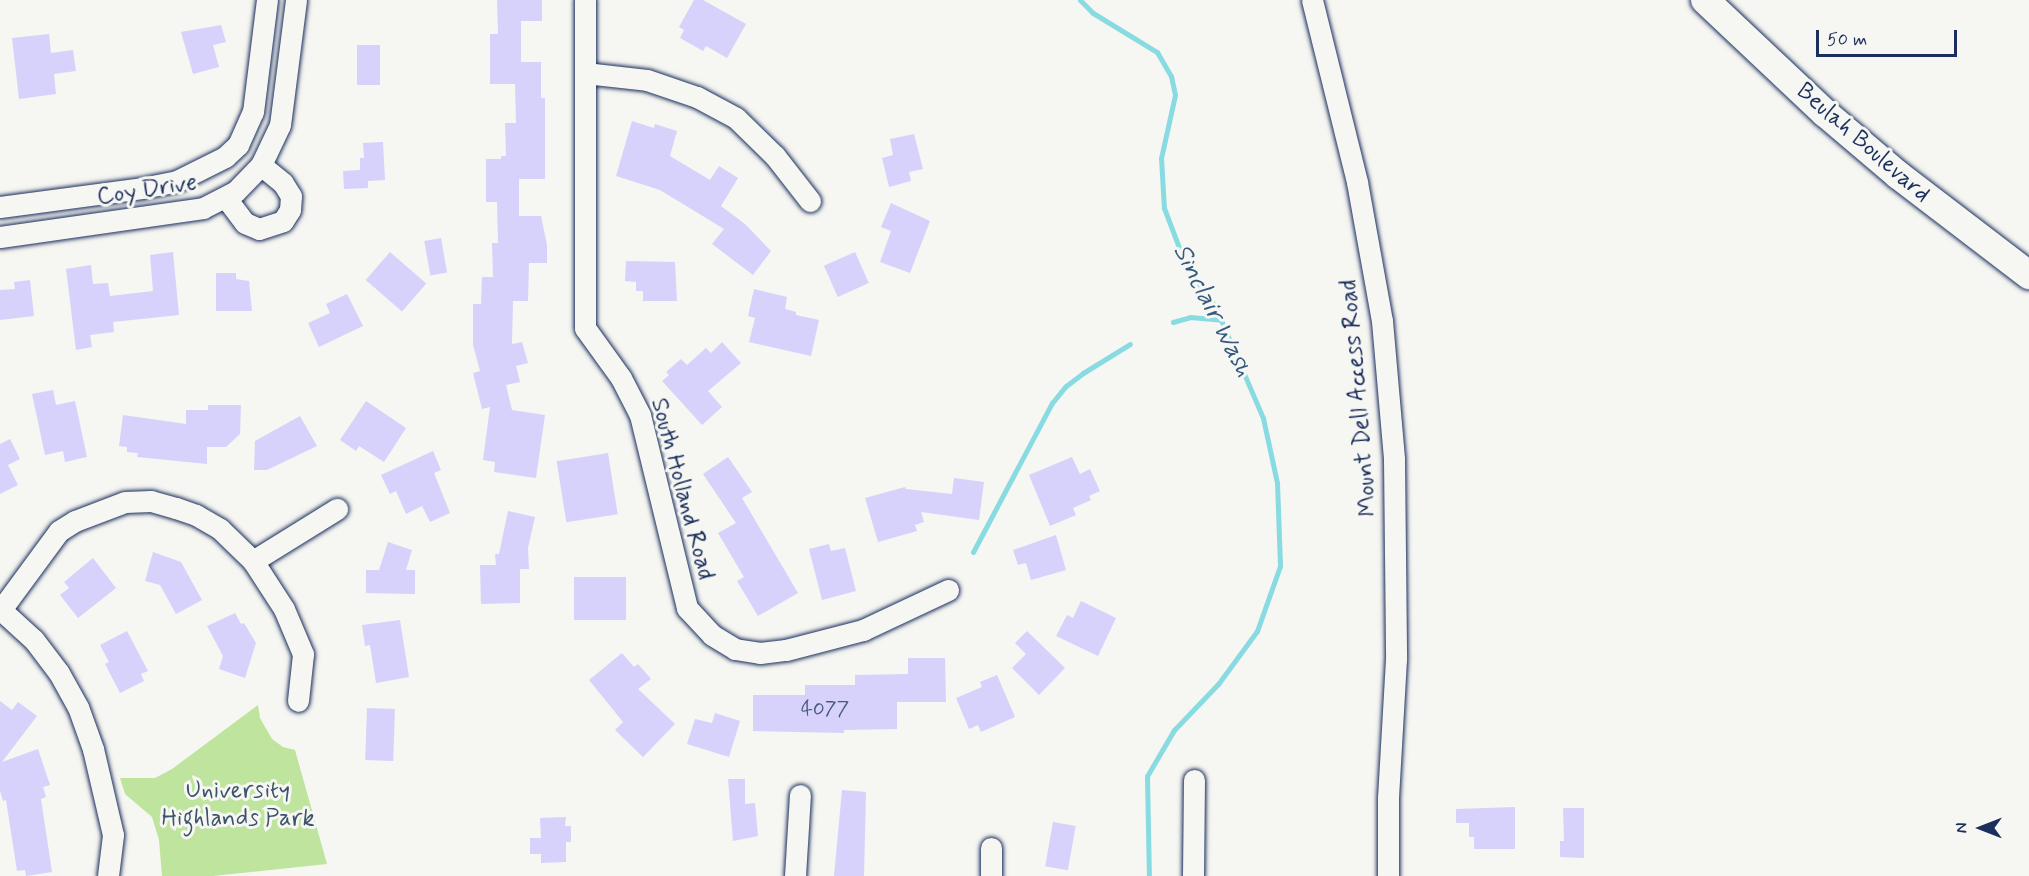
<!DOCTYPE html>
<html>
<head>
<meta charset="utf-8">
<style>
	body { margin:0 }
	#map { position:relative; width:2029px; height:876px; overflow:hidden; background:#f6f6f2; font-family:Mynerve,sans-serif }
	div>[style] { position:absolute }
	.green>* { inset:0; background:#bfe49e }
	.stream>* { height:5px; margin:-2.5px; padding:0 2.5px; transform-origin:2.5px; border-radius:2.5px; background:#89dbe2 }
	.building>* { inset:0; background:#d6d2fb; transform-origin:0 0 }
	.roads { filter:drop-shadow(0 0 2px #1b2f5e) drop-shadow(0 0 2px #1b2f5e) }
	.minor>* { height:21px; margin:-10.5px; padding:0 10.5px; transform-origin:10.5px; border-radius:10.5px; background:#f6f6f2 }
	.secondary>* { height:28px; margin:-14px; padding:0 14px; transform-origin:14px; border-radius:14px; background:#f6f6f2 }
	span { translate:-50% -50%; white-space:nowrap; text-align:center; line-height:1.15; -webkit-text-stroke:6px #f6f6f2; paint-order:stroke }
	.number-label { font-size:21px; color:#4a5885 }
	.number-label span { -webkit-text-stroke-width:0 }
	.street-label { font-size:24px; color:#1b2f5e }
	.park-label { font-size:24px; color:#3c536b }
	.water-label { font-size:26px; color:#365a7f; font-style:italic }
	.north { position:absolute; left:1951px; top:798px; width:60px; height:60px; -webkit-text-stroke:4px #f6f6f2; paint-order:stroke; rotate:270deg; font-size:16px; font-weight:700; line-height:24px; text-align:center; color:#1b2f5e }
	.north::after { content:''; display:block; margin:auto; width:21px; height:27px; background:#1b2f5e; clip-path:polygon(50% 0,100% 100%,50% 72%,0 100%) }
	.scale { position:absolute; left:1816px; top:30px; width:141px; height:27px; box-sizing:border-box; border:3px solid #1b2f5e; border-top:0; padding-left:8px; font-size:18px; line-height:21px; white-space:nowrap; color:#1b2f5e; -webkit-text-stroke:4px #f6f6f2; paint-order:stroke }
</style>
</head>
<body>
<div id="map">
	<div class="green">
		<i style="clip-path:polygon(258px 705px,260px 718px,272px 739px,283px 747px,295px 750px,327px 864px,213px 876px,162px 876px,159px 840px,152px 817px,125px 794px,120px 778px,155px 778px,172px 769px)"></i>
	</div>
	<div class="stream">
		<i style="left:1080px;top:0;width:18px;rotate:45deg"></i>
		<i style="left:1093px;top:13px;width:75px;rotate:31.4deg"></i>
		<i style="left:1157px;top:52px;width:28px;rotate:60deg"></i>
		<i style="left:1171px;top:76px;width:19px;rotate:78deg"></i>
		<i style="left:1175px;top:95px;width:65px;rotate:102.5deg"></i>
		<i style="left:1161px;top:158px;width:50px;rotate:86.6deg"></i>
		<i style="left:1164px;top:208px;width:62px;rotate:69.2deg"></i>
		<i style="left:1186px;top:266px;width:49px;rotate:54.1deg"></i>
		<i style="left:1215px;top:306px;width:122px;rotate:66.8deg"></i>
		<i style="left:1263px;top:418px;width:66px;rotate:77.8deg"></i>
		<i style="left:1277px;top:483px;width:83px;rotate:87.9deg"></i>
		<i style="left:1280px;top:566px;width:69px;rotate:109.5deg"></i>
		<i style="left:1257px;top:631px;width:66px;rotate:126.3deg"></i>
		<i style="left:1218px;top:684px;width:64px;rotate:133.7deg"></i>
		<i style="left:1174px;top:730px;width:53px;rotate:120.4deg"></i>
		<i style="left:1147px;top:776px;width:100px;rotate:88.9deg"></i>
		<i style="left:1173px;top:322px;width:18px;rotate:-16deg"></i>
		<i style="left:1190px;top:317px;width:32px;rotate:5deg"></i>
		<i style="left:973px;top:552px;width:169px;rotate:-62.1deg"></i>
		<i style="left:1052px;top:403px;width:22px;rotate:-51deg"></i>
		<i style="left:1066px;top:386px;width:21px;rotate:-37deg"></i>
		<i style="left:1083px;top:373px;width:55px;rotate:-31.7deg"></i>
	</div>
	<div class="building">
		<i style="clip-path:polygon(497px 0,542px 0,542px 21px,521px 21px,521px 62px,541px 62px,541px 98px,545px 98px,545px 179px,519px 179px,519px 216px,541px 216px,547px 245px,547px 263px,529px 263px,528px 301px,513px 301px,512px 344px,522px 342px,528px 363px,516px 366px,520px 382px,506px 385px,512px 410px,545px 415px,536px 478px,494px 472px,495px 462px,483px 460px,490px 407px,482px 409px,473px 373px,480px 371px,473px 345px,473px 304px,481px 304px,482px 277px,493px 277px,492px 243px,498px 243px,497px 202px,486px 202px,486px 159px,501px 159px,501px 156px,506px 156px,505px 123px,516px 123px,515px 84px,490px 84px,490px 34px,498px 34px)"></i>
		<i style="clip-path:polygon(694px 0,703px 0,746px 24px,727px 58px,706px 46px,703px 51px,680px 38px,684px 30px,679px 27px)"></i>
		<i style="clip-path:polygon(221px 25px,226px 42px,213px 45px,219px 67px,193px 74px,181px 32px)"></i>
		<i style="clip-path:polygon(49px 34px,51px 53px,73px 50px,76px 71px,54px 74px,56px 94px,19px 99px,12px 38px)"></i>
		<i style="left:357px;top:45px;width:23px;height:40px"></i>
		<i style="clip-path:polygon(632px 121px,654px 128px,655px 124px,677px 131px,670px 156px,710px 180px,719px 166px,738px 178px,721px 206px,745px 224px,771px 251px,753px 275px,712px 244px,724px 229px,660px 190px,616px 176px)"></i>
		<i style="clip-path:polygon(914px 134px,923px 169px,909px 172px,911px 181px,889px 187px,882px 158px,893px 155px,890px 139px)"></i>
		<i style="clip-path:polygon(383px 142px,385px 180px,368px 181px,368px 188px,344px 189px,343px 171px,360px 170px,360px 158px,364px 158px,363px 143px)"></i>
		<i style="clip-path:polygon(891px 203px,930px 221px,910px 273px,880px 262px,891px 231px,881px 227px)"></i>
		<i style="left:441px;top:238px;width:35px;height:17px;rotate:80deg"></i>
		<i style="clip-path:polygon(173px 252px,179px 315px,113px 322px,114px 332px,90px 335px,92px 347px,76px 350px,66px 269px,91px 265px,93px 284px,108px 283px,110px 296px,153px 291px,150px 255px)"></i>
		<i style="left:390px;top:252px;width:48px;height:37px;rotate:41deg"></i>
		<i style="left:855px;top:252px;width:34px;height:34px;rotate:66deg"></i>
		<i style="clip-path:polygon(626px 261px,675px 262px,677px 301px,643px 301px,643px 291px,636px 291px,636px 282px,625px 281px)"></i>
		<i style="clip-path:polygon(216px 273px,236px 273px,236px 279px,249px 281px,252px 311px,216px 311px)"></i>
		<i style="clip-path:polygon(30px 280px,34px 316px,0 320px,0 290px,15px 289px,14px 282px)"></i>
		<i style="clip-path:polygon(754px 289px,787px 297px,785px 309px,796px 312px,796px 315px,819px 320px,811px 356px,749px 342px,755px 318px,748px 316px)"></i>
		<i style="clip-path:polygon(347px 294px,363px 326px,319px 347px,308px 323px,330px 313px,326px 304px)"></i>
		<i style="clip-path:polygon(722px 342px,741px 363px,708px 391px,722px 407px,702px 425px,662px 381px,669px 375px,666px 372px,681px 359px,687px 365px,706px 348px,711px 353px)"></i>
		<i style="clip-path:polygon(53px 390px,56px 405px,75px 401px,87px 457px,65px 462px,63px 451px,45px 455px,32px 394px)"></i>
		<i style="clip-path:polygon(366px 401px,406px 428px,384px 462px,359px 446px,356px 451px,340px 440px)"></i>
		<i style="clip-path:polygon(208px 405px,241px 405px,240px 434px,226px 447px,207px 447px,207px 464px,137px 457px,138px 453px,127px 452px,127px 447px,119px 446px,123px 415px,186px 424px,186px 410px,208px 410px)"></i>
		<i style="clip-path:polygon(300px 416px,317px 446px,267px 470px,254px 470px,255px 441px)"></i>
		<i style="clip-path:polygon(10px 439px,20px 459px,8px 465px,18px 485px,0 494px,0 444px)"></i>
		<i style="clip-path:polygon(433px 451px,441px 470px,434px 473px,450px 513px,430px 522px,422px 506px,406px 514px,396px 491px,390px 494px,381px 475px)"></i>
		<i style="left:608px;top:453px;width:62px;height:52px;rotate:81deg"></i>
		<i style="clip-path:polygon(728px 457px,752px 492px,742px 498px,798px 593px,758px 616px,737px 581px,744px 577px,718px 533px,736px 523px,703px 474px)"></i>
		<i style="clip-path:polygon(1072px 457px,1080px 474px,1090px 469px,1100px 491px,1089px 496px,1091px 500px,1073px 508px,1076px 515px,1050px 526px,1029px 475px)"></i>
		<i style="clip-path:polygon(954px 478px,984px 482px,979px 520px,921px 512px,924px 522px,915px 525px,917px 531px,878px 542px,865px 498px,905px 487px,906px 489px,952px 494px)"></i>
		<i style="clip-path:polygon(508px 511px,535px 517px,528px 548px,529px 569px,520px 569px,520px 603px,481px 604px,480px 565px,496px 565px,495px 554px,499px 554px)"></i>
		<i style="clip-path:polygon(1056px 535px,1066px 570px,1031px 580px,1026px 563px,1018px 565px,1013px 550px)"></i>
		<i style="clip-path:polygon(388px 542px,412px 550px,406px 570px,415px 570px,415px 594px,366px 593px,366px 570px,379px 570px)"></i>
		<i style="clip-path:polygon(829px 544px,831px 551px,845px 548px,856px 591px,822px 600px,809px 549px)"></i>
		<i style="clip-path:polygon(153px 552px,181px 562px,202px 600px,176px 614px,160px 585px,145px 581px)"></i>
		<i style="clip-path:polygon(93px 558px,116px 588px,78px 618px,60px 595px,69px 588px,64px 582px)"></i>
		<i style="left:574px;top:577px;width:52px;height:43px"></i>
		<i style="clip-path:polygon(1081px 601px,1116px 618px,1098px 656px,1056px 636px,1067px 615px,1073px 618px)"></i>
		<i style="clip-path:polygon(235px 613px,241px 624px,244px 623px,256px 643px,245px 678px,219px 669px,223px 656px,207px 626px)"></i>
		<i style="clip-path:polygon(400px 620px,409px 677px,376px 683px,370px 645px,365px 646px,362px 625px)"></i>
		<i style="clip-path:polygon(127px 631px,148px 671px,141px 674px,144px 681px,120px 693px,105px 664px,109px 662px,100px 645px)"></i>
		<i style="clip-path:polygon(1027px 631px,1065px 668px,1039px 695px,1012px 668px,1026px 654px,1015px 643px)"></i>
		<i style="clip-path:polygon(622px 653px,634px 667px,638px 664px,651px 679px,638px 689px,675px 724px,643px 757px,615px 730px,623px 722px,589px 680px)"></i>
		<i style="clip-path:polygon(908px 658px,945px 658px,946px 702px,897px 702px,897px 729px,844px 730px,844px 733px,753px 731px,753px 695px,805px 695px,805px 685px,855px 685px,855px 675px,908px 674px)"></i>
		<i style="clip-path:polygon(997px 675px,1015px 717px,981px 732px,978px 725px,969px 729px,956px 698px,982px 687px,980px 682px)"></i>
		<i style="clip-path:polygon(0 701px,12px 710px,18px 702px,37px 716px,2px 762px,38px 749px,50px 785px,43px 787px,46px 797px,41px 799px,52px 872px,26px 876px,25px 870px,17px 871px,6px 800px,3px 801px,0 791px)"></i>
		<i style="left:367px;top:708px;width:28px;height:52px;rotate:2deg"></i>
		<i style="clip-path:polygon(715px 713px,740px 721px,729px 757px,687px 744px,695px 719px,712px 723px)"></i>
		<i style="clip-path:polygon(728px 779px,745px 779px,745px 804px,755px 803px,758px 836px,733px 841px)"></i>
		<i style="clip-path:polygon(842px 790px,866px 792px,864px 876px,834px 876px)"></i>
		<i style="clip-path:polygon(1515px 807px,1515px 849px,1474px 849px,1474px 837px,1469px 837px,1469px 823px,1456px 823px,1456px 809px)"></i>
		<i style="clip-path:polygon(1563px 808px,1584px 808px,1584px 858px,1560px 857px,1560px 841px,1564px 841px)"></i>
		<i style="clip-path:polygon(566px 817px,565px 826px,571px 826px,571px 842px,566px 842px,566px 862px,541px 863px,541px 854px,530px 854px,530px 838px,541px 838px,540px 818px)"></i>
		<i style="left:1053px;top:822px;width:23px;height:45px;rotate:10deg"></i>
	</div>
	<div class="roads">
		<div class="minor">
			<i style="left:585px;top:0;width:328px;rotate:90deg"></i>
			<i style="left:585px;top:328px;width:62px;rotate:54.2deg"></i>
			<i style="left:621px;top:378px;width:42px;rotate:62.8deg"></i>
			<i style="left:640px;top:415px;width:199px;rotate:76.3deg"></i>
			<i style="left:687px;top:608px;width:37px;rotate:47deg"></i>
			<i style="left:712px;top:635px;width:27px;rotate:31deg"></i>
			<i style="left:735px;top:649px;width:25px;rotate:9deg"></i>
			<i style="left:760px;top:653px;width:26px;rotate:-7deg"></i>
			<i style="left:786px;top:650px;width:80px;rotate:-14.6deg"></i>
			<i style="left:863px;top:630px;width:94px;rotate:-25.2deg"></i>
			<i style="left:1312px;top:0;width:187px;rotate:76.1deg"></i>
			<i style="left:1357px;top:182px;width:141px;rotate:79.8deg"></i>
			<i style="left:1382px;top:321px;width:139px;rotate:85deg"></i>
			<i style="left:1394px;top:459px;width:200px;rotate:89.4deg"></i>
			<i style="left:1396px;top:659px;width:139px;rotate:93.3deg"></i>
			<i style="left:1388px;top:798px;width:78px;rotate:90deg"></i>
			<i style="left:585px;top:73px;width:62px;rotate:6.4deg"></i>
			<i style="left:647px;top:80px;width:53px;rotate:18.8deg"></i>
			<i style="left:697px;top:97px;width:44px;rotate:28.3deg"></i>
			<i style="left:736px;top:118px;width:54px;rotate:44.3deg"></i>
			<i style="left:775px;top:156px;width:57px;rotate:52.1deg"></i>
			<i style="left:226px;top:198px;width:31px;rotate:53deg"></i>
			<i style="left:245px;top:223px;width:15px;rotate:23deg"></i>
			<i style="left:259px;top:229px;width:25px;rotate:-18deg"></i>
			<i style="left:283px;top:221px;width:13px;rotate:-58deg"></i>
			<i style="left:290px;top:210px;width:14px;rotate:-86deg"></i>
			<i style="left:291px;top:196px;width:15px;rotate:-122deg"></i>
			<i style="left:283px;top:183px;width:28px;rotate:-141deg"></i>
			<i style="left:0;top:207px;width:143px;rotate:-7.6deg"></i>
			<i style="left:142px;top:188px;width:36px;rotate:-11deg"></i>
			<i style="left:177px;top:181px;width:54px;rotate:-26.6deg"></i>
			<i style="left:225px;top:157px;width:18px;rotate:-43deg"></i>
			<i style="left:238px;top:145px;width:36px;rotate:-66deg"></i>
			<i style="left:253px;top:112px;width:113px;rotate:-82.9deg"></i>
			<i style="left:0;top:237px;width:205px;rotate:-8.1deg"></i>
			<i style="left:203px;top:208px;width:36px;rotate:-27deg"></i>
			<i style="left:235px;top:192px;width:37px;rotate:-46deg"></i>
			<i style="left:261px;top:165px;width:44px;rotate:-64.6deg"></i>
			<i style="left:280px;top:125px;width:126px;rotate:-82.7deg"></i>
			<i style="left:253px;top:561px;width:99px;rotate:-31.8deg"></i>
			<i style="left:0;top:609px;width:46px;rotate:42.4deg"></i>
			<i style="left:34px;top:640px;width:41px;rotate:52.9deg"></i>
			<i style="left:59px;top:673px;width:39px;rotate:61deg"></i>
			<i style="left:78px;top:707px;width:45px;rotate:70.3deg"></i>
			<i style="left:93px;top:749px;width:88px;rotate:76.9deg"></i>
			<i style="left:113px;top:835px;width:41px;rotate:97deg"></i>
			<i style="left:0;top:611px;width:99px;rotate:-53.6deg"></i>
			<i style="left:59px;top:531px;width:19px;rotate:-32deg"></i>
			<i style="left:75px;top:521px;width:53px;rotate:-20.8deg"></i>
			<i style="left:125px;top:502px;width:26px;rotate:-2deg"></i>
			<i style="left:151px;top:501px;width:26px;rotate:16deg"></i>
			<i style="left:176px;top:508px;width:21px;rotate:19deg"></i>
			<i style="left:196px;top:515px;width:28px;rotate:30deg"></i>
			<i style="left:220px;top:529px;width:46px;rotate:44.1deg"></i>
			<i style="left:253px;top:561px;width:57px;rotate:57.1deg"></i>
			<i style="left:284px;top:609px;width:49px;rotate:67.1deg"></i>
			<i style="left:303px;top:654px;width:47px;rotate:96.1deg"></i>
			<i style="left:991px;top:848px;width:28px;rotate:90deg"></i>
			<i style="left:795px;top:876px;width:81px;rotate:-86.5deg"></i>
			<i style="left:1193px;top:876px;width:96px;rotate:-89.4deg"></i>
		</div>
		<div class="secondary">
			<i style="left:1705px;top:0;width:165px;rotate:43.3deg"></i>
			<i style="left:1825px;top:113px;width:96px;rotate:40.3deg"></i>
			<i style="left:1898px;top:175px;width:165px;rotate:37.4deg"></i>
		</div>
	</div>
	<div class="number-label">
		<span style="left:825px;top:709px">4077</span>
	</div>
	<div class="street-label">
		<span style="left:1863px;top:143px;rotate:41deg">Beulah Boulevard</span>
		<span style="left:147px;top:190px;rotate:-9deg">Coy Drive</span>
		<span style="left:1359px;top:398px;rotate:-95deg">Mount Dell Access Road</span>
		<span style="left:682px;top:489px;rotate:75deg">South Holland Road</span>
	</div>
	<div class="park-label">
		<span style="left:238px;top:805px">University<br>Highlands Park</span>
	</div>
	<div class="water-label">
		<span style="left:1212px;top:311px;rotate:63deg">Sinclair Wash</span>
	</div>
	<div class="north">N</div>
	<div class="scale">50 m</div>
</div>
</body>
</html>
